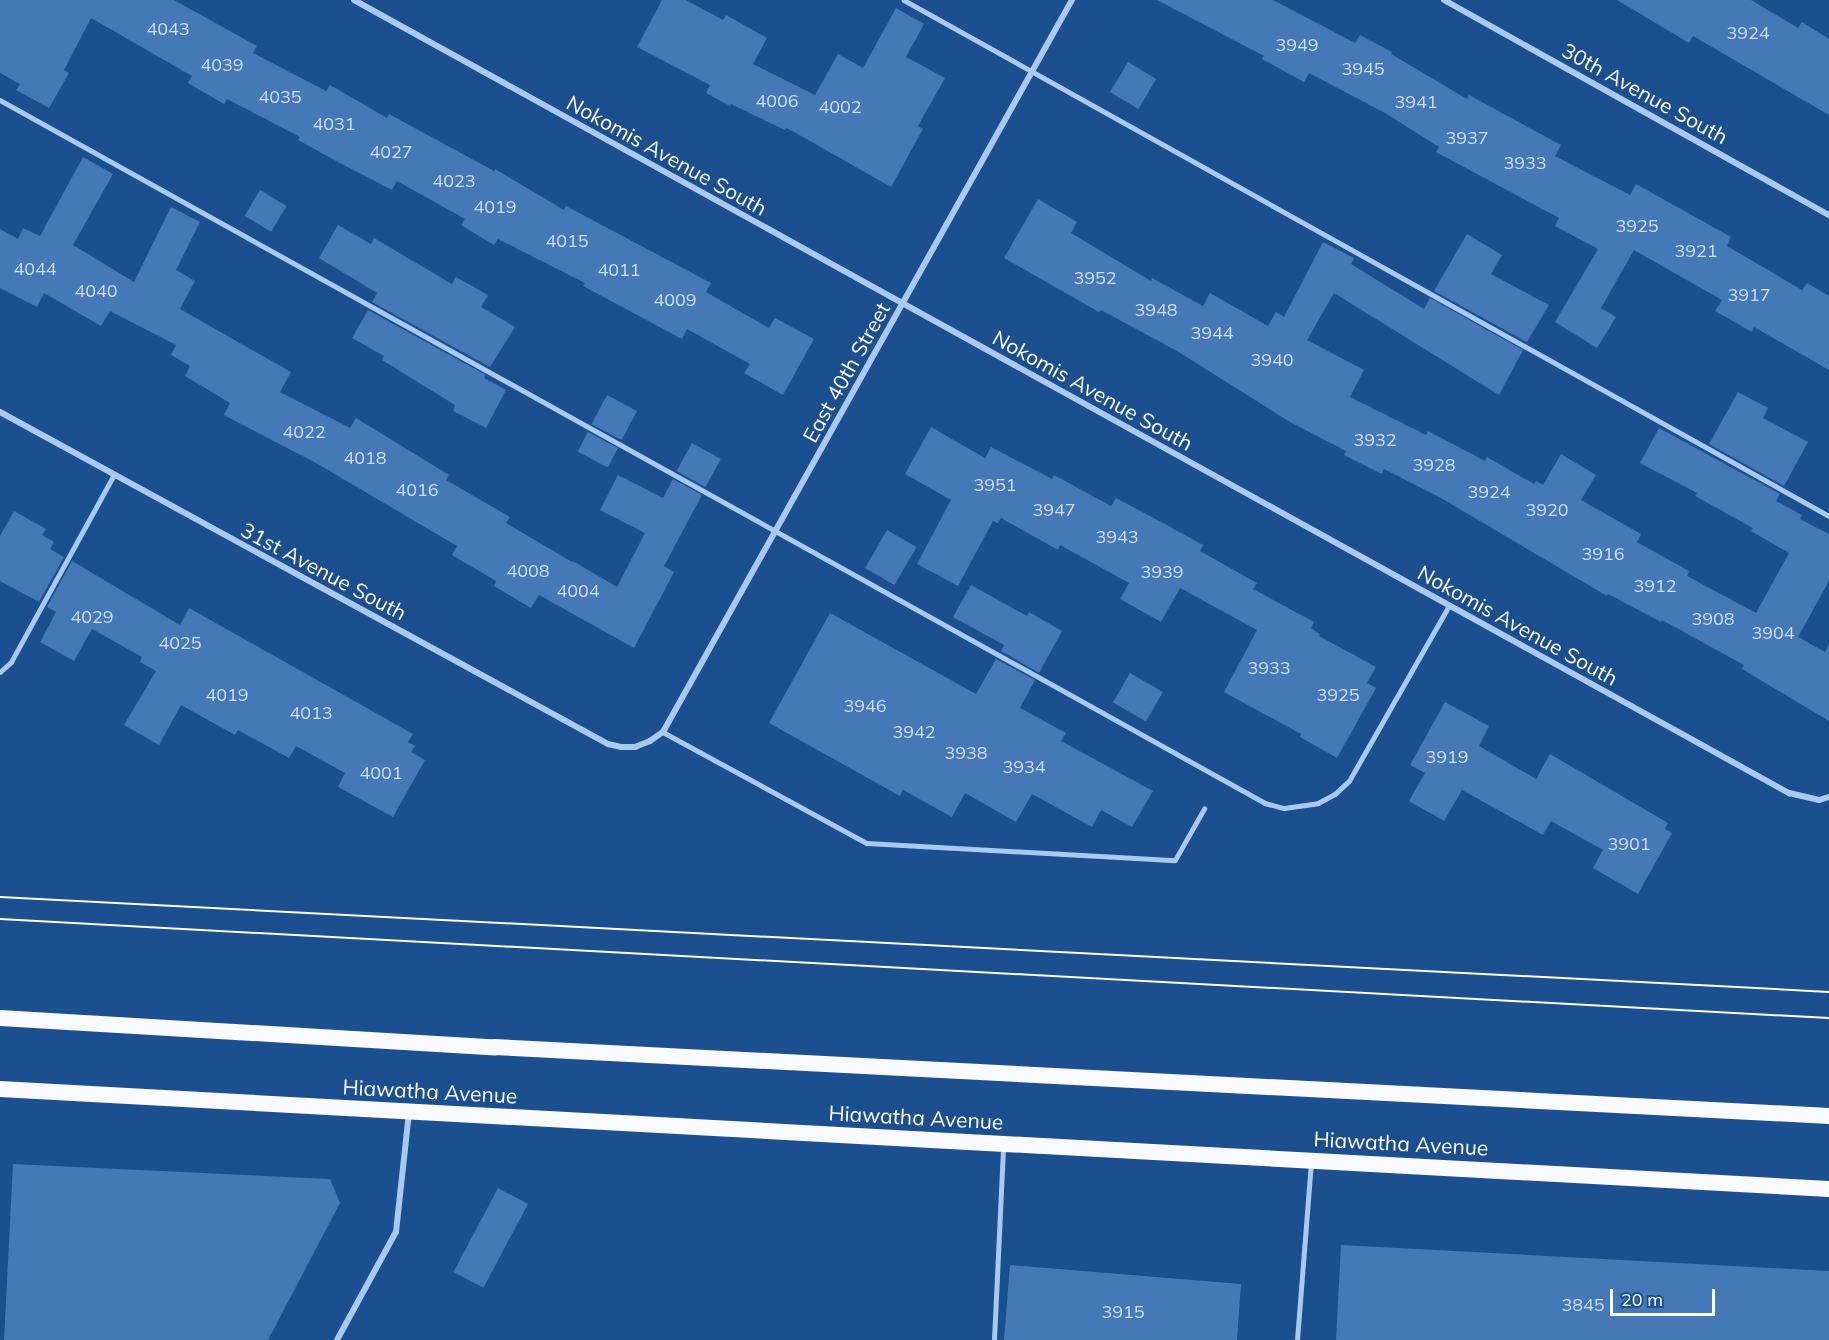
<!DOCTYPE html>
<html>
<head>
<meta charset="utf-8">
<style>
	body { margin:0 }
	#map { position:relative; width:1829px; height:1340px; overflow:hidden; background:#1b4f8f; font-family:Mulish,sans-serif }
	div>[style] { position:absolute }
	.building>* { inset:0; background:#4478b7; transform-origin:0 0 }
	.service>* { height:4.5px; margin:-2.25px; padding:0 2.25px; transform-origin:2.25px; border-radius:2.25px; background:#a9c9ee }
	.minor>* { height:6px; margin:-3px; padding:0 3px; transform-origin:3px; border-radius:3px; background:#a9c9ee }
	.trunk>* { height:16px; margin:-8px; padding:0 8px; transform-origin:8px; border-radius:8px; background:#f8faff }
	.tram>* { height:1.5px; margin:-0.75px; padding:0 0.75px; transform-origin:0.75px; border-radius:0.75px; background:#fff }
	span { translate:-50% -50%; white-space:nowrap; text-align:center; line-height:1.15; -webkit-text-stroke:4.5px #1b4f8f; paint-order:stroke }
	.number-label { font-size:18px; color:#d0dded }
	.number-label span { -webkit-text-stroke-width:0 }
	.street-label { font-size:21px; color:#fff }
	.scale { position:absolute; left:1610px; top:1289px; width:105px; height:27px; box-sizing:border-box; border:3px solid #fff; border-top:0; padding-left:8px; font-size:18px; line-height:21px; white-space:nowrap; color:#fff; -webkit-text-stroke:4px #1b4f8f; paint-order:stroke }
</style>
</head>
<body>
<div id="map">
	<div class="building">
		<i style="clip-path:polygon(0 0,174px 0,257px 46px,253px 53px,326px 91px,330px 85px,387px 118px,389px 114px,494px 171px,495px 169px,564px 210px,566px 206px,711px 283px,706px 292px,769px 328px,775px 318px,814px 339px,783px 395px,744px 373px,750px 364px,687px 329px,682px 339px,583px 286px,585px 283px,498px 239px,494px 245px,461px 225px,465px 219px,397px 181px,392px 190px,338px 162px,298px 140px,300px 137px,227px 99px,224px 104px,188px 83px,192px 76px,91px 18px,64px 70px,69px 73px,49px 108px,16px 90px,20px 84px,0 73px)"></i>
		<i style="clip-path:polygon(662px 0,686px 0,723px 20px,726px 15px,767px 38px,753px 64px,815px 95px,838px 54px,863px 68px,896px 8px,924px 24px,906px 57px,945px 78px,918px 126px,923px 129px,891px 187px,787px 128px,785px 130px,731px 104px,730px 106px,706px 93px,710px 85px,637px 47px)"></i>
		<i style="clip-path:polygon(1157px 0,1273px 0,1355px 43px,1360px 35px,1392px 52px,1391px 54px,1467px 99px,1469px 95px,1561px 145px,1555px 156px,1630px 195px,1636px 184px,1731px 237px,1727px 246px,1802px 290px,1807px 283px,1829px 296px,1829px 370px,1754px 327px,1752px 332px,1715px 311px,1722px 300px,1634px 250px,1601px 308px,1616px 317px,1597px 348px,1555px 322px,1598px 249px,1555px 226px,1559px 218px,1436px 152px,1439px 147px,1385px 113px,1309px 73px,1304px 82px,1262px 59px,1264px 56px)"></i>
		<i style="clip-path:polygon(1617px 0,1751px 0,1798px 28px,1802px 22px,1829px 39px,1829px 115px,1693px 36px,1689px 43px)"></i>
		<i style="left:1128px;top:62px;width:33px;height:35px;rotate:31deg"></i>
		<i style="clip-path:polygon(83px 157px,113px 174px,73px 245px,134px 282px,171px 207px,200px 222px,176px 270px,195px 281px,180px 309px,291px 372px,280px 392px,350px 428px,356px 418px,449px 475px,446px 480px,510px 517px,506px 523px,572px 562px,573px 561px,617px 587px,645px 533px,600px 510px,618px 475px,663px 498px,673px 479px,702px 495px,664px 566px,674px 572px,634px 648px,539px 595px,531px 608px,494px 586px,496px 581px,452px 555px,457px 546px,316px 463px,224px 415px,230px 403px,185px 376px,190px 366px,171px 355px,176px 345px,110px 311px,101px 326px,44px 293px,37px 307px,0 288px,0 229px,18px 239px,23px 228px,40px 236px)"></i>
		<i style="left:260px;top:190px;width:31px;height:30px;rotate:31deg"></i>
		<i style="clip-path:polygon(1038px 199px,1077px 222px,1071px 233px,1151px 281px,1152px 278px,1203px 306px,1210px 293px,1268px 326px,1276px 312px,1284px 317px,1323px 242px,1354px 258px,1351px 264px,1424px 309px,1430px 298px,1523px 350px,1499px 395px,1334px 293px,1307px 340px,1364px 370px,1350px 397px,1426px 435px,1428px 431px,1485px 461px,1487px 457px,1534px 484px,1536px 481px,1543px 485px,1561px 454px,1596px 475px,1581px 500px,1641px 534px,1637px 542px,1689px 571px,1687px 576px,1756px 613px,1789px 553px,1751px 531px,1753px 528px,1695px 496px,1697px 493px,1640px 463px,1659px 428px,1780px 494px,1776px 501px,1802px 515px,1800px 519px,1829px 534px,1829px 581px,1798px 637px,1825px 652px,1829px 645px,1829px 721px,1742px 669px,1744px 665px,1662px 620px,1661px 622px,1608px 594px,1607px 596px,1441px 498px,1384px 469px,1382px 474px,1344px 455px,1346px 451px,1290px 422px,1177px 351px,1101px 310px,1099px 312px,1004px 258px)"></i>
		<i style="clip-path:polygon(338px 225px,371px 244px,374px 238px,452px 284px,456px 277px,488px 295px,481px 307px,515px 327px,490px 367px,372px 302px,377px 293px,319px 258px)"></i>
		<i style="clip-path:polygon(1467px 234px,1502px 255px,1491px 274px,1549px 305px,1527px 342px,1434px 291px)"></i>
		<i style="clip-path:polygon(368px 310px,486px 375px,484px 378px,506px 390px,486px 428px,453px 411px,455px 405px,382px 360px,384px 356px,352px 338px)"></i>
		<i style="clip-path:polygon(1738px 392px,1768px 408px,1763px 418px,1808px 442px,1784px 486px,1709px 444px)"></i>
		<i style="left:607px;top:395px;width:34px;height:33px;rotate:28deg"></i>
		<i style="clip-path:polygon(931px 427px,985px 458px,991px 447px,1052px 479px,1054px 475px,1111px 506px,1116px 498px,1163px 523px,1203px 545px,1200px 551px,1257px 583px,1253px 589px,1314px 622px,1311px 628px,1320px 634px,1319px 636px,1376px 667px,1367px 683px,1376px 688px,1337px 758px,1300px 737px,1301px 734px,1224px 692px,1257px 630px,1180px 588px,1161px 622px,1120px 599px,1129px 583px,1060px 545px,1058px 550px,1001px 518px,998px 523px,993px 521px,958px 586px,917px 564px,951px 500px,905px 474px)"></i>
		<i style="left:588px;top:432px;width:34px;height:22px;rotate:28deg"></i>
		<i style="left:692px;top:443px;width:33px;height:32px;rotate:29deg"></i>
		<i style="clip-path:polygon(14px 511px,46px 529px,42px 535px,54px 542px,50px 549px,64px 557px,39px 602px,0 581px,0 536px)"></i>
		<i style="left:887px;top:530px;width:34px;height:44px;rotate:30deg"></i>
		<i style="clip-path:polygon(72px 561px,180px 625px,189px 608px,413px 734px,408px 742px,415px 746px,411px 752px,425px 760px,393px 817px,338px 787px,345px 773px,296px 746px,289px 758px,238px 730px,235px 735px,181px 705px,159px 745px,124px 725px,156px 671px,140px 662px,142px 657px,92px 629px,74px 661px,40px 642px,56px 612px,47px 607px)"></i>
		<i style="clip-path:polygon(971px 585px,1027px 616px,1029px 612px,1062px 631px,1039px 673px,1001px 651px,1004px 645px,953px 617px)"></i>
		<i style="clip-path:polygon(830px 613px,976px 694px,996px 659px,1035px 680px,1020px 708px,1066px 733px,1061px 741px,1153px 791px,1132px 827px,1101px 810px,1092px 827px,1032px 794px,1016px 822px,965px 793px,952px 817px,903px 790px,900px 796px,769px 723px)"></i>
		<i style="left:1130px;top:673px;width:38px;height:34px;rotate:30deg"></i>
		<i style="clip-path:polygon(1445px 702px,1489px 726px,1479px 746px,1536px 779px,1550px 754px,1668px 823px,1665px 829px,1672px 833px,1638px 894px,1593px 868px,1603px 850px,1551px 821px,1543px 835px,1462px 790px,1444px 821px,1409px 801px,1425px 773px,1410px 765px)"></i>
		<i style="clip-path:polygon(13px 1164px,330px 1179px,340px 1203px,268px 1340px,4px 1340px)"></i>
		<i style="left:498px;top:1188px;width:34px;height:95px;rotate:28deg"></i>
		<i style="clip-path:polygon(1341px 1245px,1829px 1271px,1829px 1340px,1336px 1340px)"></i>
		<i style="clip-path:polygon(1010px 1265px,1241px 1284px,1237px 1340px,1004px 1340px)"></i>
	</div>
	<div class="service">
		<i style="left:904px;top:0;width:1059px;rotate:29.15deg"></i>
		<i style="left:0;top:100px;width:1447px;rotate:29.06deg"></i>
		<i style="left:1265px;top:803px;width:20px;rotate:15deg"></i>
		<i style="left:1284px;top:808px;width:34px;rotate:-8deg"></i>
		<i style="left:1318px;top:803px;width:19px;rotate:-28deg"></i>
		<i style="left:1335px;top:794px;width:19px;rotate:-43deg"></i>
		<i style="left:1349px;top:781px;width:202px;rotate:-60.3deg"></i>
		<i style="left:0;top:672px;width:15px;rotate:-42deg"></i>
		<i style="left:11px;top:662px;width:213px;rotate:-61.2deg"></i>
		<i style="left:663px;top:732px;width:232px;rotate:28.6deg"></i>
		<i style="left:867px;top:843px;width:308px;rotate:3.2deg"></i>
		<i style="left:1175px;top:860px;width:59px;rotate:-60.4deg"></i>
		<i style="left:994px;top:1340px;width:193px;rotate:-87.3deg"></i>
		<i style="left:1297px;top:1340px;width:178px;rotate:-85.5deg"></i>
	</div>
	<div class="minor">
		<i style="left:354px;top:0;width:1640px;rotate:28.93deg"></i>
		<i style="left:1789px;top:793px;width:31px;rotate:13deg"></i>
		<i style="left:1819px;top:800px;width:10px;rotate:-17deg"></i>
		<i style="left:1444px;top:0;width:441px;rotate:29.2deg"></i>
		<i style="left:0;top:412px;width:693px;rotate:28.64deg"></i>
		<i style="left:608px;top:744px;width:13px;rotate:13deg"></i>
		<i style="left:621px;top:747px;width:14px"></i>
		<i style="left:635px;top:747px;width:16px;rotate:-22deg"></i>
		<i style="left:650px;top:741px;width:16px;rotate:-35deg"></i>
		<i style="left:663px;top:732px;width:839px;rotate:-60.81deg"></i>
		<i style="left:337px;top:1340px;width:123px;rotate:-61.4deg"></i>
		<i style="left:396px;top:1232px;width:120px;rotate:-83.8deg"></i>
	</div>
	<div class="trunk">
		<i style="left:0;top:1018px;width:496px;rotate:3.4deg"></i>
		<i style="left:495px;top:1047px;width:1336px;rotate:2.96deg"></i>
		<i style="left:0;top:1089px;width:1832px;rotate:3.13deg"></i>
	</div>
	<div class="tram">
		<i style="left:0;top:897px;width:1831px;rotate:2.97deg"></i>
		<i style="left:0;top:919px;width:1832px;rotate:3.1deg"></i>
	</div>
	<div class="number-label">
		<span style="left:168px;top:29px">4043</span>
		<span style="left:1748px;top:33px">3924</span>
		<span style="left:1297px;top:45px">3949</span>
		<span style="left:222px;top:65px">4039</span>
		<span style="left:1363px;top:69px">3945</span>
		<span style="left:280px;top:97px">4035</span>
		<span style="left:777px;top:101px">4006</span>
		<span style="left:1416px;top:102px">3941</span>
		<span style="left:840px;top:107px">4002</span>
		<span style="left:334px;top:124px">4031</span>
		<span style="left:1467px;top:138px">3937</span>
		<span style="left:391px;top:152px">4027</span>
		<span style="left:1525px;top:163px">3933</span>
		<span style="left:454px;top:181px">4023</span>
		<span style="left:495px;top:207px">4019</span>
		<span style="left:1637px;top:226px">3925</span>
		<span style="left:567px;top:241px">4015</span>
		<span style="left:1696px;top:251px">3921</span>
		<span style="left:35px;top:269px">4044</span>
		<span style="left:619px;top:270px">4011</span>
		<span style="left:1095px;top:278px">3952</span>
		<span style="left:96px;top:291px">4040</span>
		<span style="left:1749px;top:295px">3917</span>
		<span style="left:675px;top:300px">4009</span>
		<span style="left:1156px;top:310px">3948</span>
		<span style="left:1212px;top:333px">3944</span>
		<span style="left:1272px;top:360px">3940</span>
		<span style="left:304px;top:432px">4022</span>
		<span style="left:1375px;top:440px">3932</span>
		<span style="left:365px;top:458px">4018</span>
		<span style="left:1434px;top:465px">3928</span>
		<span style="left:995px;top:485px">3951</span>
		<span style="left:417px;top:490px">4016</span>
		<span style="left:1489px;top:492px">3924</span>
		<span style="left:1054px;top:510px">3947</span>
		<span style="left:1547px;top:510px">3920</span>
		<span style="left:1117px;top:537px">3943</span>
		<span style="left:1603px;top:554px">3916</span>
		<span style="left:528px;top:571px">4008</span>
		<span style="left:1162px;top:572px">3939</span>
		<span style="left:1655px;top:586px">3912</span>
		<span style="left:578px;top:591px">4004</span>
		<span style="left:92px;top:617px">4029</span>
		<span style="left:1713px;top:619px">3908</span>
		<span style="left:1773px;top:633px">3904</span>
		<span style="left:180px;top:643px">4025</span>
		<span style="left:1269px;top:668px">3933</span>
		<span style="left:227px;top:695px">4019</span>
		<span style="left:1338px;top:695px">3925</span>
		<span style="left:865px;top:706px">3946</span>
		<span style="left:311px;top:713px">4013</span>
		<span style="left:914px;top:732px">3942</span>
		<span style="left:966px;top:753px">3938</span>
		<span style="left:1447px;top:757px">3919</span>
		<span style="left:1024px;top:767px">3934</span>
		<span style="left:381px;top:773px">4001</span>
		<span style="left:1629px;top:844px">3901</span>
		<span style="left:1583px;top:1305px">3845</span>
		<span style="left:1123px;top:1312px">3915</span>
	</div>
	<div class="street-label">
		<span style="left:1645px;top:93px;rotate:29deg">30th Avenue South</span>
		<span style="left:667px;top:155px;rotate:29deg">Nokomis Avenue South</span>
		<span style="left:846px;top:372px;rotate:-61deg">East 40th Street</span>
		<span style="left:1093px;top:390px;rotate:29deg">Nokomis Avenue South</span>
		<span style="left:324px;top:571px;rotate:28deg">31st Avenue South</span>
		<span style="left:1518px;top:625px;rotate:29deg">Nokomis Avenue South</span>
		<span style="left:430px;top:1091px;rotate:3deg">Hiawatha Avenue</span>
		<span style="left:916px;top:1117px;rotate:3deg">Hiawatha Avenue</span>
		<span style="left:1401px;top:1143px;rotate:3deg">Hiawatha Avenue</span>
	</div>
	<div class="scale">20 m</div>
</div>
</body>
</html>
